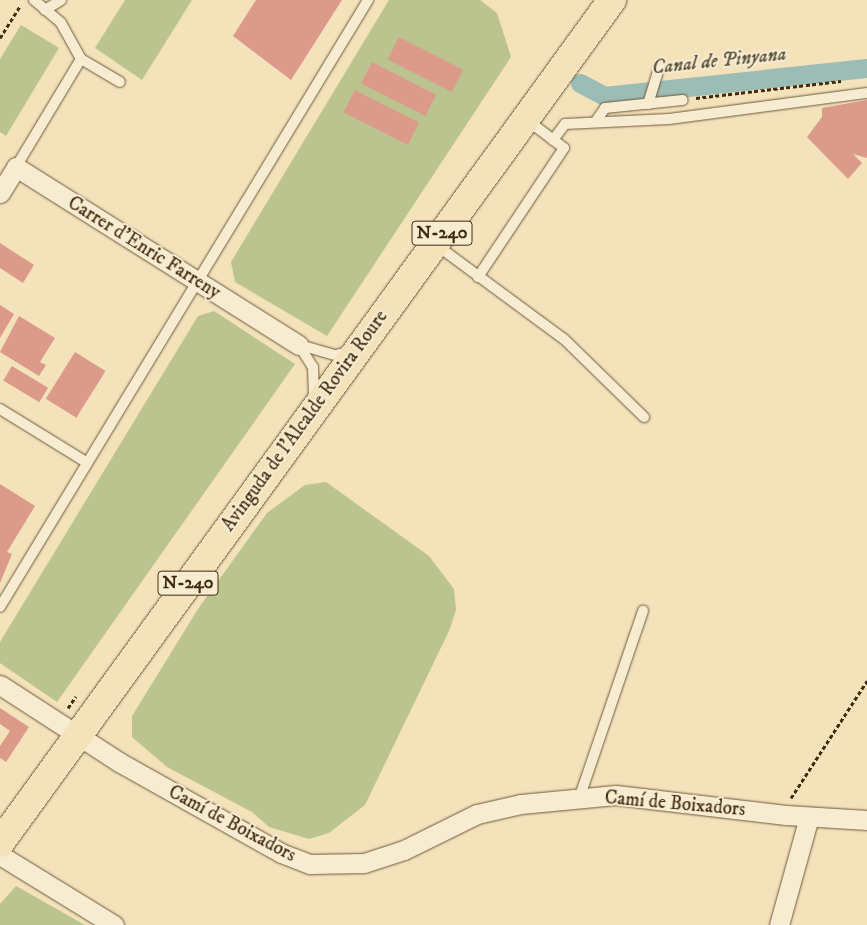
<!DOCTYPE html>
<html>
<head>
<meta charset="utf-8">
<style>
	body { margin:0 }
	#map { position:relative; width:867px; height:925px; overflow:hidden; background:#f3e2ba; font-family:"IM FELL DW Pica",serif }
	div>[style] { position:absolute }
	.green>* { inset:0; background:#bbc38f }
	.canal>* { height:19px; margin:-9.5px; padding:0 9.5px; transform-origin:9.5px; border-radius:9.5px; background:#9cbdb5 }
	.building>* { inset:0; background:#dc9a8b; transform-origin:0 0 }
	.path>* { height:3px; margin-top:-1.5px; transform-origin:0; background:repeating-linear-gradient(90deg,#402b0e 0 4px,transparent 0 6.5px) }
	.roads { filter:drop-shadow(0 0 1px #6d5939) drop-shadow(0 0 1px #6d5939) }
	.lane>* { height:10px; margin:-5px; padding:0 5px; transform-origin:5px; border-radius:5px; background:#f7ecd2 }
	.street>* { height:19px; margin:-9.5px; padding:0 9.5px; transform-origin:9.5px; border-radius:9.5px; background:#f7ecd2 }
	.primary>* { height:28px; margin:-14px; padding:0 14px; transform-origin:14px; border-radius:14px; background:#f3e2ba }
	span { translate:-50% -50%; white-space:nowrap; text-align:center; line-height:1.15; -webkit-text-stroke:4px #f7ecd2; paint-order:stroke }
	.shield-label span { padding:1px 4px; background:#f7ecd2; border:1px solid; border-radius:4px; -webkit-text-stroke-width:0 }
	.shield-label { font-size:18px; color:#402b0e; font-weight:700 }
	.street-label { font-size:19px; color:#402b0e }
	.water-label { font-size:20px; color:#575038; font-style:italic }
</style>
</head>
<body>
<div id="map">
	<div class="green">
		<i style="clip-path:polygon(125px 0,192px 0,142px 80px,95px 48px)"></i>
		<i style="clip-path:polygon(389px 0,480px 0,497px 13px,511px 57px,327px 336px,235px 282px,231px 262px)"></i>
		<i style="clip-path:polygon(21px 25px,59px 48px,6px 136px,0 132px,0 59px)"></i>
		<i style="clip-path:polygon(214px 311px,295px 364px,57px 702px,0 663px,0 642px,198px 316px)"></i>
		<i style="clip-path:polygon(326px 482px,429px 556px,454px 589px,456px 610px,449px 631px,365px 805px,329px 833px,309px 839px,269px 827px,252px 812px,167px 767px,132px 737px,132px 716px,198px 609px,267px 513px,305px 485px)"></i>
		<i style="clip-path:polygon(16px 886px,85px 925px,0 925px,0 904px)"></i>
	</div>
	<div class="canal">
		<i style="left:580px;top:83px;width:27px;rotate:28deg"></i>
		<i style="left:604px;top:96px;width:264px;rotate:-6.1deg"></i>
	</div>
	<div class="building">
		<i style="clip-path:polygon(256px 0,342px 0,291px 80px,233px 36px)"></i>
		<i style="left:399px;top:37px;width:72px;height:25px;rotate:27deg"></i>
		<i style="left:372px;top:62px;width:72px;height:24px;rotate:27deg"></i>
		<i style="left:355px;top:90px;width:72px;height:25px;rotate:27deg"></i>
		<i style="clip-path:polygon(867px 100px,867px 158px,853px 154px,862px 163px,848px 179px,807px 137px,822px 117px,822px 108px)"></i>
		<i style="clip-path:polygon(0 243px,34px 265px,23px 283px,0 268px)"></i>
		<i style="clip-path:polygon(0 305px,14px 314px,0 338px)"></i>
		<i style="clip-path:polygon(19px 316px,55px 338px,40px 362px,46px 365px,39px 376px,0 352px)"></i>
		<i style="left:75px;top:352px;width:36px;height:55px;rotate:32deg"></i>
		<i style="left:12px;top:366px;width:42px;height:17px;rotate:31deg"></i>
		<i style="clip-path:polygon(0 484px,35px 506px,7px 552px,12px 554px,0 583px)"></i>
		<i style="clip-path:polygon(0 708px,29px 727px,6px 762px,0 758px,0 746px,10px 731px,0 724px)"></i>
	</div>
	<div class="path">
		<i style="left:0;top:38px;width:39px;rotate:-58deg"></i>
		<i style="left:696px;top:98px;width:146px;rotate:-6.7deg"></i>
		<i style="left:68px;top:708px;width:14px;rotate:-56deg"></i>
		<i style="left:791px;top:798px;width:140px;rotate:-57deg"></i>
	</div>
	<div class="roads">
		<div class="lane">
			<i style="left:34px;top:0;width:35px;rotate:40deg"></i>
			<i style="left:61px;top:23px;width:41px;rotate:60.9deg"></i>
			<i style="left:45px;top:10px;width:19px;rotate:-32deg"></i>
			<i style="left:648px;top:104px;width:41px;rotate:-72.9deg"></i>
			<i style="left:596px;top:121px;width:16px;rotate:-55deg"></i>
			<i style="left:605px;top:108px;width:78px;rotate:-5.9deg"></i>
			<i style="left:553px;top:140px;width:20px;rotate:-53deg"></i>
			<i style="left:565px;top:124px;width:104px;rotate:-2.8deg"></i>
			<i style="left:669px;top:119px;width:200px;rotate:-7.5deg"></i>
			<i style="left:16px;top:167px;width:126px;rotate:-59deg"></i>
			<i style="left:81px;top:59px;width:45px;rotate:30.5deg"></i>
			<i style="left:435px;top:244px;width:160px;rotate:36.4deg"></i>
			<i style="left:564px;top:339px;width:112px;rotate:44.3deg"></i>
			<i style="left:478px;top:277px;width:155px;rotate:-56.3deg"></i>
			<i style="left:564px;top:148px;width:46px;rotate:-142.9deg"></i>
			<i style="left:299px;top:345px;width:26px;rotate:58deg"></i>
			<i style="left:313px;top:367px;width:29px;rotate:88deg"></i>
			<i style="left:300px;top:345px;width:37px;rotate:16deg"></i>
			<i style="left:336px;top:355px;width:16px;rotate:-15deg"></i>
			<i style="left:0;top:409px;width:101px;rotate:31.6deg"></i>
			<i style="left:0;top:607px;width:710px;rotate:-58.77deg"></i>
			<i style="left:579px;top:799px;width:199px;rotate:-71.2deg"></i>
		</div>
		<div class="street">
			<i style="left:0;top:193px;width:31px;rotate:-58deg"></i>
			<i style="left:16px;top:167px;width:334px;rotate:32.2deg"></i>
			<i style="left:0;top:685px;width:142px;rotate:32.9deg"></i>
			<i style="left:119px;top:762px;width:186px;rotate:29.3deg"></i>
			<i style="left:281px;top:853px;width:31px;rotate:21deg"></i>
			<i style="left:310px;top:864px;width:54px;rotate:-1.1deg"></i>
			<i style="left:364px;top:863px;width:42px;rotate:-18deg"></i>
			<i style="left:404px;top:850px;width:81px;rotate:-26.3deg"></i>
			<i style="left:477px;top:814px;width:45px;rotate:-12.8deg"></i>
			<i style="left:521px;top:804px;width:95px;rotate:-5.4deg"></i>
			<i style="left:616px;top:795px;width:171px;rotate:6.7deg"></i>
			<i style="left:786px;top:815px;width:81px;rotate:3.5deg"></i>
			<i style="left:0;top:855px;width:134px;rotate:31.6deg"></i>
			<i style="left:779px;top:925px;width:112px;rotate:-74.5deg"></i>
		</div>
		<div class="primary">
			<i style="left:0;top:843px;width:1042px;rotate:-54.02deg"></i>
		</div>
	</div>
	<div class="shield-label">
		<span style="left:442px;top:233px">N-240</span>
		<span style="left:188px;top:583px">N-240</span>
	</div>
	<div class="street-label">
		<span style="left:144px;top:248px;rotate:32deg">Carrer d'Enric Farreny</span>
		<span style="left:305px;top:421px;rotate:-54deg">Avinguda de l'Alcalde Rovira Roure</span>
		<span style="left:675px;top:804px;rotate:5deg">Camí de Boixadors</span>
		<span style="left:232px;top:824px;rotate:28deg">Camí de Boixadors</span>
	</div>
	<div class="water-label">
		<span style="left:719px;top:61px;rotate:-6deg">Canal de Pinyana</span>
	</div>
</div>
</body>
</html>
